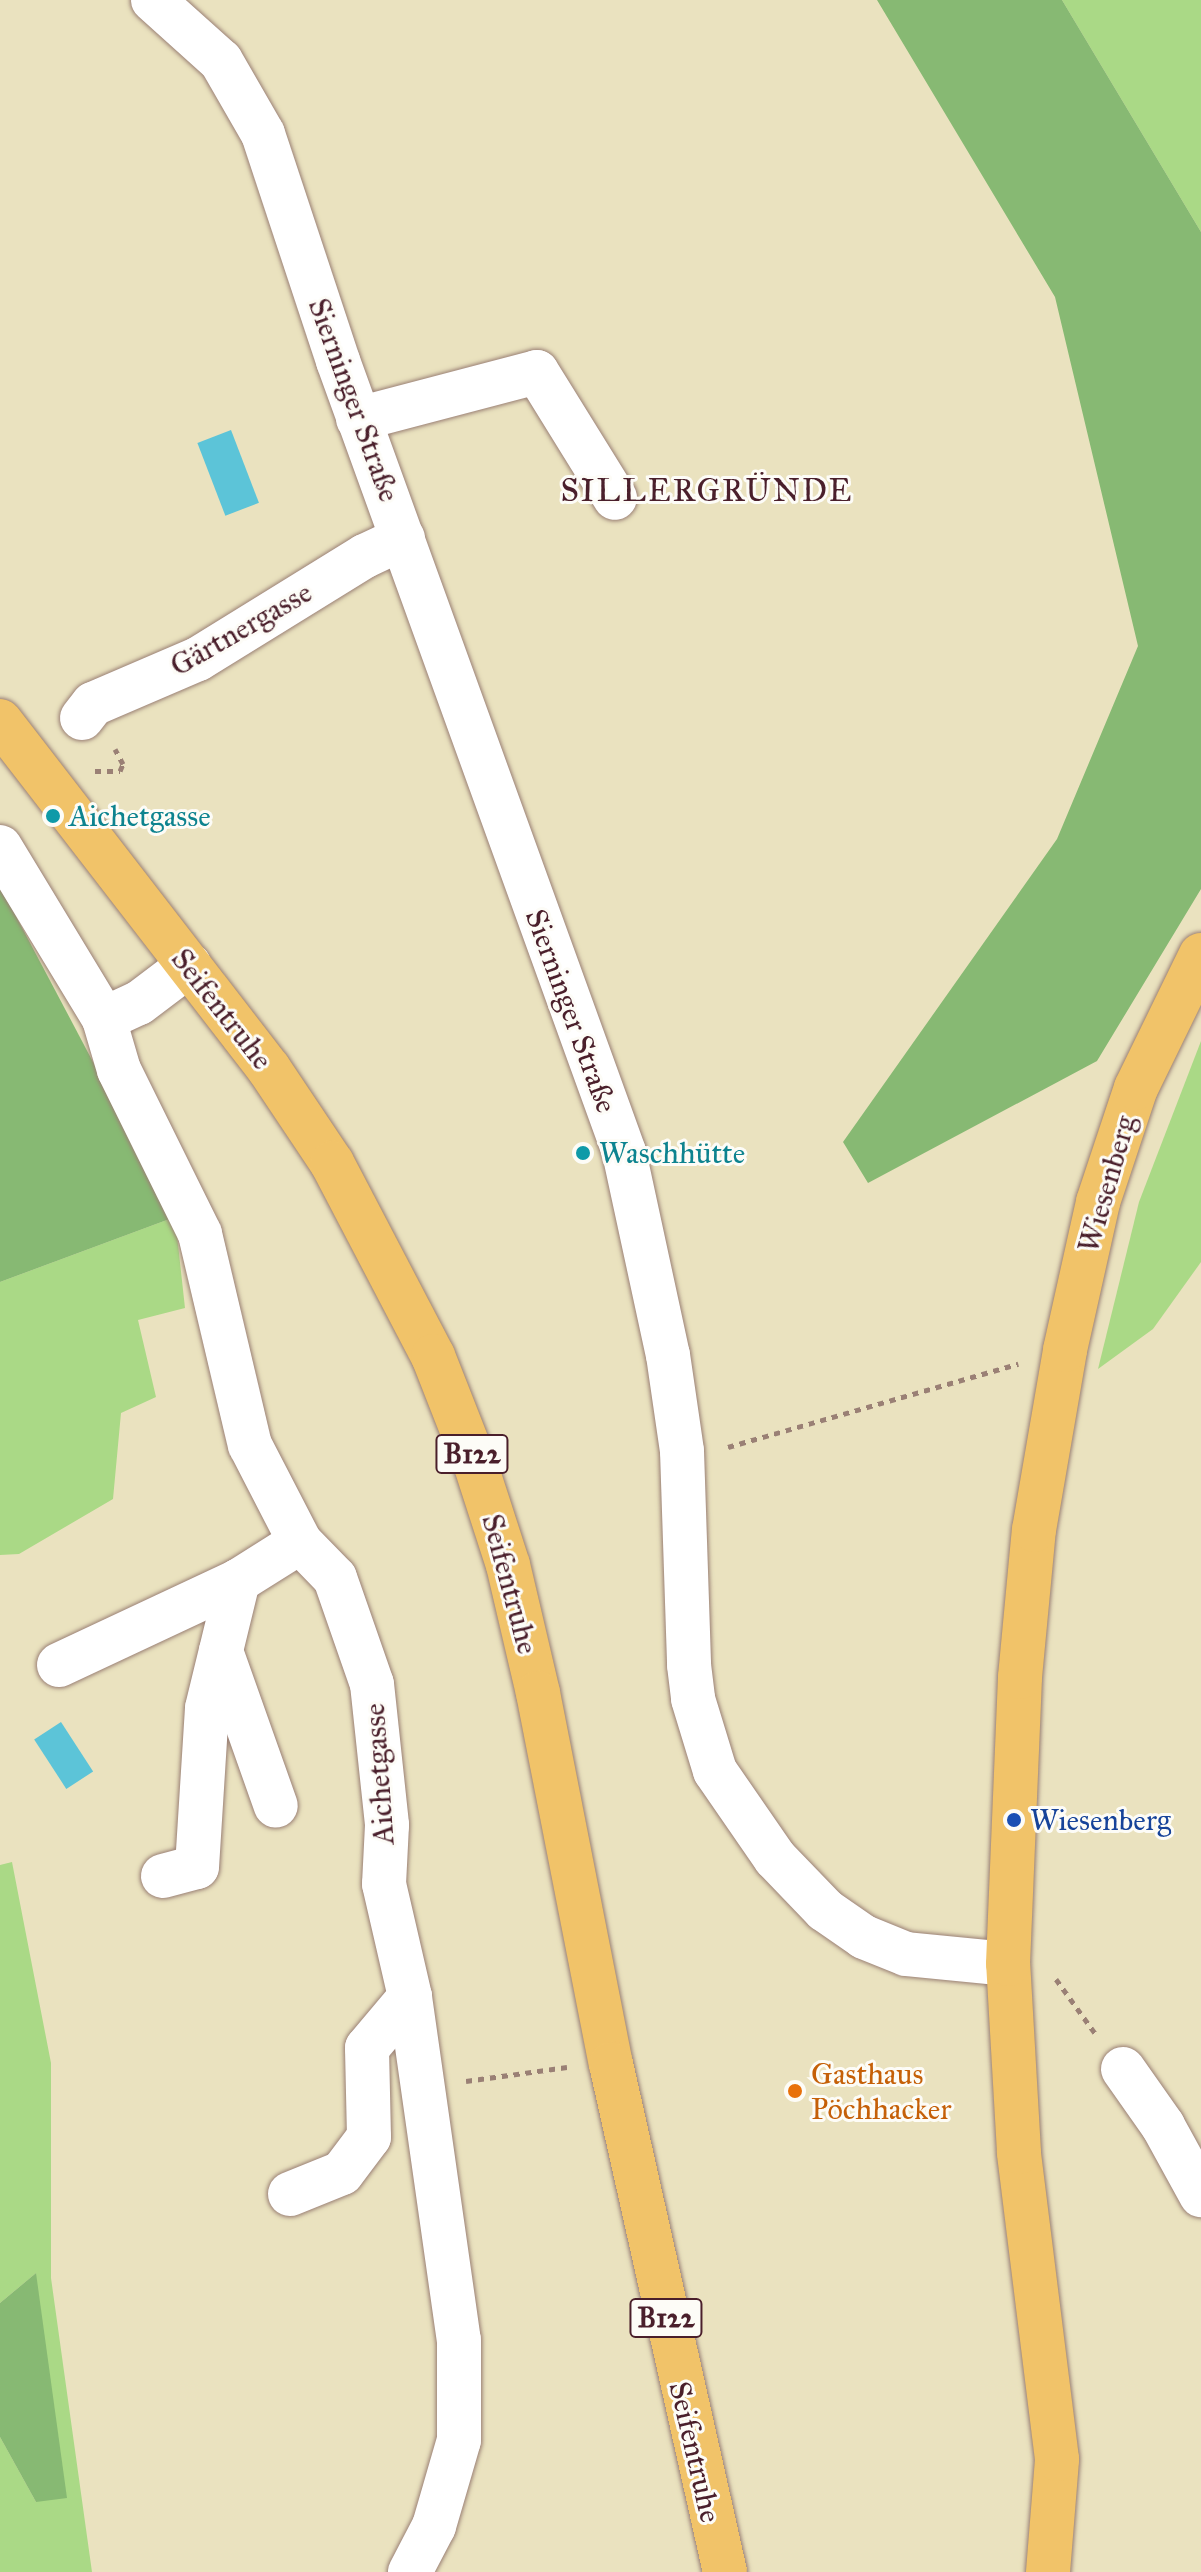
<!DOCTYPE html>
<html>
<head>
<meta charset="utf-8">
<style>
	body { margin:0 }
	#map { position:relative; width:1201px; height:2572px; overflow:hidden; background:#eae2bf; font-family:"IM FELL Great Primer",serif }
	div>[style] { position:absolute }
	.green>* { inset:0; background:#aad986 }
	.forest>* { inset:0; background:#87b973 }
	.water>* { inset:0; background:#5cc4d8; transform-origin:0 0 }
	.path>* { height:5px; margin-top:-2.5px; transform-origin:0; background:repeating-linear-gradient(90deg,#9a8075 0 6px,transparent 0 12px) }
	.roads { filter:drop-shadow(0 0 2px #9a8075) drop-shadow(0 0 2px #9a8075) }
	.minor>* { height:44px; margin:-22px; padding:0 22px; transform-origin:22px; border-radius:22px; background:#fff }
	.major>* { height:44px; margin:-22px; padding:0 22px; transform-origin:22px; border-radius:22px; background:#f1c369 }
	.dots>* { width:22px; height:22px; translate:-50% -50%; box-sizing:border-box; border:4px solid #fdfcf7; border-radius:50% }
	span { translate:-50% -50%; white-space:nowrap; text-align:center; line-height:1.15; -webkit-text-stroke:6px #fdfcf7; paint-order:stroke }
	.shield-label span { padding:2px 6px; background:#fdfcf7; border:2px solid; border-radius:6px; -webkit-text-stroke-width:0 }
	.shield-label { font-size:28px; color:#4a1f2b; font-weight:700 }
	.street-label { font-size:30px; color:#4a1f2b }
	.culture-label { font-size:30px; color:#0d838f }
	.left { translate:0 -50%; text-align:left }
	.transit-label { font-size:30px; color:#164399 }
	.food-label { font-size:30px; color:#c56008 }
	.neighbourhood-label { font-size:32px; color:#4a1f2b; letter-spacing:2px }
</style>
</head>
<body>
<div id="map">
	<div class="green">
		<i style="clip-path:polygon(1062px 0,1201px 0,1201px 232px)"></i>
		<i style="clip-path:polygon(1201px 1041px,1201px 1262px,1153px 1329px,1098px 1369px,1139px 1202px)"></i>
		<i style="clip-path:polygon(175px 1217px,185px 1308px,138px 1320px,156px 1397px,121px 1413px,113px 1499px,19px 1554px,0 1555px,0 1282px)"></i>
		<i style="clip-path:polygon(12px 1862px,51px 2063px,51px 2278px,92px 2572px,0 2572px,0 2437px,36px 2502px,36px 2273px,0 2303px,0 1865px)"></i>
	</div>
	<div class="forest">
		<i style="clip-path:polygon(877px 0,1062px 0,1201px 232px,1201px 889px,1097px 1061px,868px 1183px,843px 1142px,1057px 839px,1138px 646px,1055px 297px)"></i>
		<i style="clip-path:polygon(0 886px,175px 1217px,0 1282px)"></i>
		<i style="clip-path:polygon(36px 2273px,67px 2498px,36px 2502px,0 2437px,0 2303px)"></i>
	</div>
	<div class="water">
		<i style="left:231px;top:430px;width:78px;height:36px;rotate:69deg"></i>
		<i style="left:61px;top:1722px;width:59px;height:32px;rotate:57deg"></i>
	</div>
	<div class="path">
		<i style="left:95px;top:771px;width:25px"></i>
		<i style="left:120px;top:771px;width:8px;rotate:-67deg"></i>
		<i style="left:123px;top:764px;width:17px;rotate:-118deg"></i>
		<i style="left:728px;top:1447px;width:302px;rotate:-16deg"></i>
		<i style="left:1056px;top:1979px;width:67px;rotate:54.2deg"></i>
		<i style="left:466px;top:2081px;width:102px;rotate:-7.9deg"></i>
	</div>
	<div class="roads">
		<div class="minor">
			<i style="left:153px;top:0;width:91px;rotate:41.9deg"></i>
			<i style="left:221px;top:61px;width:84px;rotate:60.1deg"></i>
			<i style="left:263px;top:134px;width:239px;rotate:71.7deg"></i>
			<i style="left:338px;top:361px;width:841px;rotate:70.12deg"></i>
			<i style="left:624px;top:1152px;width:208px;rotate:77.8deg"></i>
			<i style="left:668px;top:1355px;width:97px;rotate:81.7deg"></i>
			<i style="left:682px;top:1451px;width:214px;rotate:88.1deg"></i>
			<i style="left:689px;top:1665px;width:34px;rotate:83deg"></i>
			<i style="left:693px;top:1699px;width:75px;rotate:73deg"></i>
			<i style="left:715px;top:1771px;width:106px;rotate:55.4deg"></i>
			<i style="left:775px;top:1858px;width:72px;rotate:46.1deg"></i>
			<i style="left:825px;top:1910px;width:47px;rotate:34.7deg"></i>
			<i style="left:864px;top:1937px;width:45px;rotate:22deg"></i>
			<i style="left:906px;top:1954px;width:102px;rotate:5.6deg"></i>
			<i style="left:358px;top:419px;width:185px;rotate:-14.7deg"></i>
			<i style="left:537px;top:372px;width:148px;rotate:58.2deg"></i>
			<i style="left:82px;top:718px;width:18px;rotate:-52deg"></i>
			<i style="left:93px;top:704px;width:114px;rotate:-23.2deg"></i>
			<i style="left:198px;top:659px;width:196px;rotate:-31.7deg"></i>
			<i style="left:365px;top:556px;width:42px;rotate:-25.3deg"></i>
			<i style="left:0;top:847px;width:201px;rotate:58.8deg"></i>
			<i style="left:104px;top:1019px;width:53px;rotate:73.6deg"></i>
			<i style="left:119px;top:1070px;width:183px;rotate:63.7deg"></i>
			<i style="left:200px;top:1234px;width:217px;rotate:76.7deg"></i>
			<i style="left:250px;top:1445px;width:109px;rotate:62.7deg"></i>
			<i style="left:300px;top:1542px;width:50px;rotate:45.8deg"></i>
			<i style="left:335px;top:1578px;width:112px;rotate:70.8deg"></i>
			<i style="left:372px;top:1684px;width:142px;rotate:83.9deg"></i>
			<i style="left:387px;top:1825px;width:59px;rotate:92.9deg"></i>
			<i style="left:384px;top:1884px;width:116px;rotate:77deg"></i>
			<i style="left:410px;top:1997px;width:346px;rotate:81.9deg"></i>
			<i style="left:459px;top:2340px;width:100px;rotate:90deg"></i>
			<i style="left:459px;top:2440px;width:90px;rotate:106.2deg"></i>
			<i style="left:434px;top:2526px;width:52px;rotate:117.6deg"></i>
			<i style="left:104px;top:1019px;width:38px;rotate:-25deg"></i>
			<i style="left:139px;top:1003px;width:63px;rotate:-37.2deg"></i>
			<i style="left:221px;top:1651px;width:164px;rotate:70.5deg"></i>
			<i style="left:59px;top:1665px;width:198px;rotate:-25.1deg"></i>
			<i style="left:238px;top:1581px;width:73px;rotate:-32.2deg"></i>
			<i style="left:163px;top:1876px;width:35px;rotate:-15deg"></i>
			<i style="left:197px;top:1867px;width:159px;rotate:-86.4deg"></i>
			<i style="left:207px;top:1708px;width:131px;rotate:-76.3deg"></i>
			<i style="left:1123px;top:2069px;width:70px;rotate:54.9deg"></i>
			<i style="left:1163px;top:2126px;width:79px;rotate:61.2deg"></i>
			<i style="left:290px;top:2194px;width:56px;rotate:-22deg"></i>
			<i style="left:342px;top:2173px;width:45px;rotate:-53.1deg"></i>
			<i style="left:369px;top:2137px;width:89px;rotate:-91.3deg"></i>
			<i style="left:367px;top:2048px;width:67px;rotate:-49.9deg"></i>
		</div>
		<div class="major">
			<i style="left:0;top:721px;width:440px;rotate:52.3deg"></i>
			<i style="left:269px;top:1069px;width:113px;rotate:56.2deg"></i>
			<i style="left:332px;top:1163px;width:218px;rotate:62.4deg"></i>
			<i style="left:433px;top:1356px;width:118px;rotate:68.6deg"></i>
			<i style="left:476px;top:1466px;width:104px;rotate:72.1deg"></i>
			<i style="left:508px;top:1565px;width:131px;rotate:76.8deg"></i>
			<i style="left:538px;top:1693px;width:378px;rotate:78.9deg"></i>
			<i style="left:611px;top:2064px;width:521px;rotate:77.35deg"></i>
			<i style="left:1048px;top:2572px;width:113px;rotate:-85.4deg"></i>
			<i style="left:1057px;top:2459px;width:309px;rotate:-97.1deg"></i>
			<i style="left:1019px;top:2152px;width:188px;rotate:-93.3deg"></i>
			<i style="left:1008px;top:1964px;width:287px;rotate:-87.6deg"></i>
			<i style="left:1020px;top:1677px;width:148px;rotate:-84.6deg"></i>
			<i style="left:1034px;top:1530px;width:183px;rotate:-80.2deg"></i>
			<i style="left:1065px;top:1350px;width:152px;rotate:-77.4deg"></i>
			<i style="left:1098px;top:1202px;width:120px;rotate:-71.6deg"></i>
			<i style="left:1136px;top:1088px;width:148px;rotate:-64deg"></i>
		</div>
	</div>
	<div class="dots">
		<i style="left:53px;top:816px;background:#0f9aa8"></i>
		<i style="left:583px;top:1153px;background:#0f9aa8"></i>
		<i style="left:1014px;top:1820px;background:#1a4fb4"></i>
		<i style="left:795px;top:2091px;background:#e8710a"></i>
	</div>
	<div class="shield-label">
		<span style="left:472px;top:1454px">B122</span>
		<span style="left:666px;top:2318px">B122</span>
	</div>
	<div class="street-label">
		<span style="left:354px;top:400px;rotate:70deg">Sierninger Straße</span>
		<span style="left:241px;top:629px;rotate:-30deg">Gärtnergasse</span>
		<span style="left:222px;top:1009px;rotate:52deg">Seifentruhe</span>
		<span style="left:571px;top:1011px;rotate:70deg">Sierninger Straße</span>
		<span style="left:1107px;top:1184px;rotate:-74deg">Wiesenberg</span>
		<span style="left:510px;top:1584px;rotate:75deg">Seifentruhe</span>
		<span style="left:379px;top:1774px;rotate:-94deg">Aichetgasse</span>
		<span style="left:695px;top:2452px;rotate:77deg">Seifentruhe</span>
	</div>
	<div class="culture-label">
		<span class="left" style="left:69px;top:816px">Aichetgasse</span>
		<span class="left" style="left:599px;top:1153px">Waschhütte</span>
	</div>
	<div class="transit-label">
		<span class="left" style="left:1030px;top:1820px">Wiesenberg</span>
	</div>
	<div class="food-label">
		<span class="left" style="left:811px;top:2091px">Gasthaus<br>Pöchhacker</span>
	</div>
	<div class="neighbourhood-label">
		<span style="left:707px;top:491px">SILLERGRÜNDE</span>
	</div>
</div>
</body>
</html>
